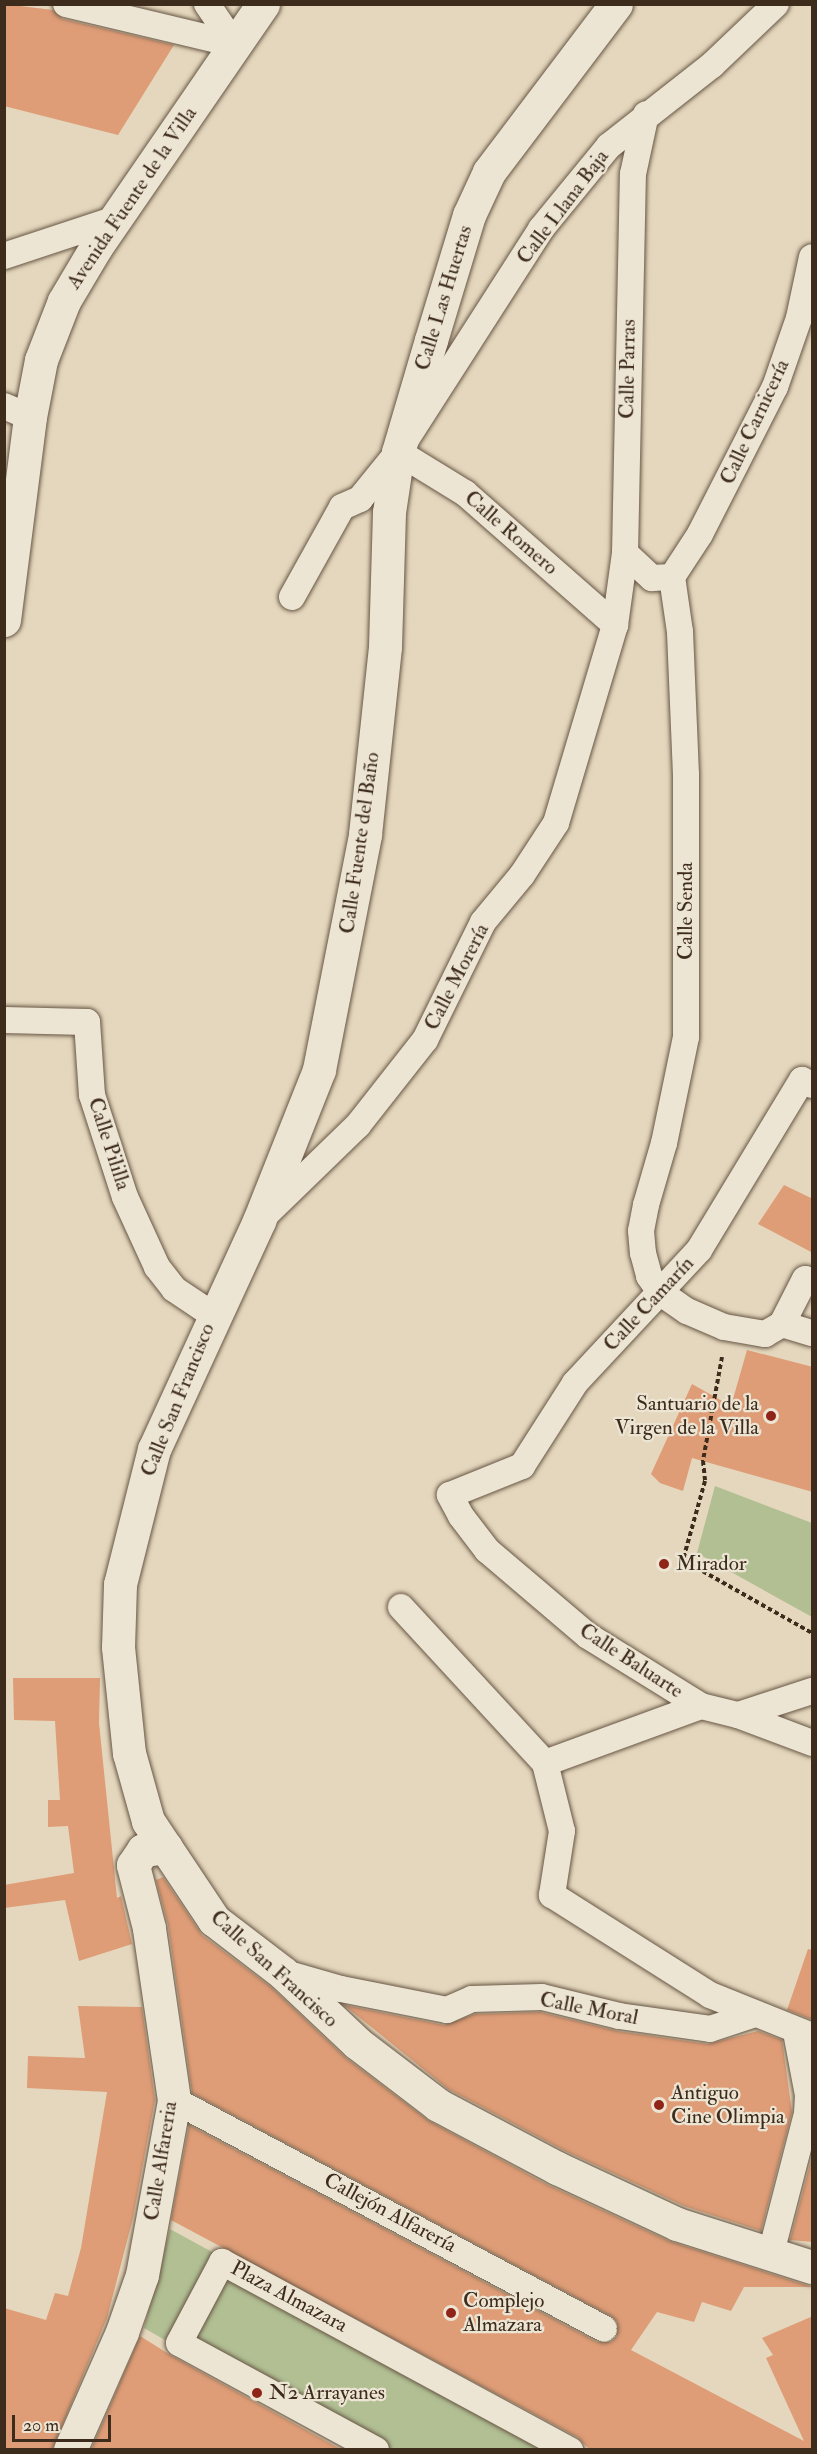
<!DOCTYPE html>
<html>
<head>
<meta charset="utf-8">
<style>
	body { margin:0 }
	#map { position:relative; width:817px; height:2454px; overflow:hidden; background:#e4d7bd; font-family:"IM FELL Double Pica",serif }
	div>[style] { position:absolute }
	.green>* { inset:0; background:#b1bf93 }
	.building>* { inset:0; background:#de9d77 }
	.path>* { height:4px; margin-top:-2px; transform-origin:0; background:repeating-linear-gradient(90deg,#3d2b1c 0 4.5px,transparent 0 7.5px) }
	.roads { filter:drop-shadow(0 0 2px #675644) drop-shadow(0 0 2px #675644) }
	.street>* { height:26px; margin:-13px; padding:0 13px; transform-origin:13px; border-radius:13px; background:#ede5d4 }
	.secondary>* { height:33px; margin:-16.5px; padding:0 16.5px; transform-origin:16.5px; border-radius:16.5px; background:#ede5d4 }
	.dots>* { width:16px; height:16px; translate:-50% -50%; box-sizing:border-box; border:3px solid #ede5d4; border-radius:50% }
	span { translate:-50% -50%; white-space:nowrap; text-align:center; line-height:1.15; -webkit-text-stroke:4.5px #ede5d4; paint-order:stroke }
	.street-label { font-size:21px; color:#3d2b1c }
	.poi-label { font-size:21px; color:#3d2b1c }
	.right { translate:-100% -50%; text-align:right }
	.left { translate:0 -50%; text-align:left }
	.frame { position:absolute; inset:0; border:6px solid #3d2b1c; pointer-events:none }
	.scale { position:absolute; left:12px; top:2415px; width:99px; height:27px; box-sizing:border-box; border:3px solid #3d2b1c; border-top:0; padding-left:8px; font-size:18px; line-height:21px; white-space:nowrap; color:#3d2b1c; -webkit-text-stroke:4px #ede5d4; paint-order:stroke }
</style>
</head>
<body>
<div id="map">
	<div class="green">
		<i style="clip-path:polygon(715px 1486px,812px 1523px,812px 1617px,697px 1553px)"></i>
		<i style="clip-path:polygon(170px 2229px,573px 2449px,355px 2449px,144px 2328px)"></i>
	</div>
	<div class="building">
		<i style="clip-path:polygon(4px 4px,53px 10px,63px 19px,174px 45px,118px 135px,4px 106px)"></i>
		<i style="clip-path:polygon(784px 1185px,813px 1199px,813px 1253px,758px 1224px)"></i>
		<i style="clip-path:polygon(747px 1350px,813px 1367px,813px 1492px,692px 1458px,683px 1491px,660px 1483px,651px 1474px,692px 1384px,731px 1406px)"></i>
		<i style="clip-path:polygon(13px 1678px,100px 1678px,99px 1723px,117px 1898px,121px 1896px,132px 1944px,79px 1961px,65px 1900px,4px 1908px,4px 1885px,74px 1873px,68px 1826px,48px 1827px,48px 1800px,60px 1800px,55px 1721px,14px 1720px)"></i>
		<i style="clip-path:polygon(163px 1877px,202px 1935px,271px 1987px,346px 2058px,429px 2121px,548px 2185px,669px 2241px,812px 2287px,744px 2287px,731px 2311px,702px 2302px,694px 2322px,657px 2312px,631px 2350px,804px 2441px,766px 2358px,773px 2355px,762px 2338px,813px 2316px,813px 2450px,590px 2450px,577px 2437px,171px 2220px,189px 2125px,597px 2342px,611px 2342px,617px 2336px,617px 2322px,611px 2316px,192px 2093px,168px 1925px,156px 1880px)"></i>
		<i style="clip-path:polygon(808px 1949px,813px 1950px,813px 2020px,787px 2010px)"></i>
		<i style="clip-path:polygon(344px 2005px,444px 2025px,475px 2014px,540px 2012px,617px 2031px,708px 2044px,758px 2031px,782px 2040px,792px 2112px,761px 2231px,684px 2206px,565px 2151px,448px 2089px)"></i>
		<i style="clip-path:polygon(78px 2006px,142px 2007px,155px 2100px,133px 2218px,107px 2318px,52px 2450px,4px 2450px,4px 2308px,46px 2320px,55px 2293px,68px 2296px,81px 2248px,107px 2092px,27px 2088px,28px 2056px,85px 2058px)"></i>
		<i style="clip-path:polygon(813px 2153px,813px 2242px,790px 2240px)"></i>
		<i style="clip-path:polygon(140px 2336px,172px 2356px,342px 2450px,91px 2450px)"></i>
	</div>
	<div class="path">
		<i style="left:722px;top:1357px;width:106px;rotate:100.4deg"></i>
		<i style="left:703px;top:1461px;width:20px;rotate:84deg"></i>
		<i style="left:705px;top:1481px;width:82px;rotate:105.6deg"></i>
		<i style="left:683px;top:1560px;width:148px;rotate:29.5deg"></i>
	</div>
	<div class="roads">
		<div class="street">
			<i style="left:66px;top:4px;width:173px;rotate:13.4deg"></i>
			<i style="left:207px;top:4px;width:48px;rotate:56deg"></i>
			<i style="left:4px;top:256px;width:118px;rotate:-18.3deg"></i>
			<i style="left:4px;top:406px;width:28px;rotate:23deg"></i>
			<i style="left:398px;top:452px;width:79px;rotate:31.5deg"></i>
			<i style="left:465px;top:493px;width:200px;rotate:41.3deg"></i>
			<i style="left:625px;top:553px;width:37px;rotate:43deg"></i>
			<i style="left:652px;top:578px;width:20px;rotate:-3deg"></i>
			<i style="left:672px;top:577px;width:56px;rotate:81.7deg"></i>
			<i style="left:680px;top:632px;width:143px;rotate:87.6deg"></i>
			<i style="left:686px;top:775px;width:262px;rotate:90deg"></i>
			<i style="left:686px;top:1037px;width:108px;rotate:101.7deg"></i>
			<i style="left:664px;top:1143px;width:65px;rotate:106.2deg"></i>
			<i style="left:646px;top:1205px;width:26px;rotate:101deg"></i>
			<i style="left:641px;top:1231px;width:22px;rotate:85deg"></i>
			<i style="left:643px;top:1253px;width:24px;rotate:75deg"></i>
			<i style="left:649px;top:1276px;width:21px;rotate:55deg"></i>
			<i style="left:661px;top:1293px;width:32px;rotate:35deg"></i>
			<i style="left:687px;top:1311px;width:40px;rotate:23.4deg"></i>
			<i style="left:724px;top:1327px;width:42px;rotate:9.7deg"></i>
			<i style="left:765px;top:1334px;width:20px;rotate:-30deg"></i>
			<i style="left:672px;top:577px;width:51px;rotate:-56.9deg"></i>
			<i style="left:700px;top:534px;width:165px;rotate:-63deg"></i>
			<i style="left:775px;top:387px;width:73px;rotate:-70.8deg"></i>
			<i style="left:799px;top:318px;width:62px;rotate:-78deg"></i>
			<i style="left:292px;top:597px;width:103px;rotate:-60.9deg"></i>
			<i style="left:342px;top:507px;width:20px;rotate:-24deg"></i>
			<i style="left:360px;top:499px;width:60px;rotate:-51deg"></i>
			<i style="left:398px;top:452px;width:265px;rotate:-57.3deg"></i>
			<i style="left:541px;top:229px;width:107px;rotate:-50.7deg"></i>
			<i style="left:609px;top:146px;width:131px;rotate:-38.2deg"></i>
			<i style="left:712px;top:65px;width:88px;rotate:-43.6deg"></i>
			<i style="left:4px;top:1020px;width:83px;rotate:1.4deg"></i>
			<i style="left:87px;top:1022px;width:73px;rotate:86.1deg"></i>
			<i style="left:92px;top:1095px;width:107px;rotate:72.1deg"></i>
			<i style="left:125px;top:1197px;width:77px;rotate:65.4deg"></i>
			<i style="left:157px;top:1267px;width:28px;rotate:52deg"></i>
			<i style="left:174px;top:1289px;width:47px;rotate:33.7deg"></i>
			<i style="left:259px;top:1221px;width:138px;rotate:-44.1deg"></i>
			<i style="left:358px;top:1125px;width:108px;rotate:-51.8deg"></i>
			<i style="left:425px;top:1040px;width:131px;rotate:-63.8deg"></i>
			<i style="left:483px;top:922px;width:61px;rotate:-50.3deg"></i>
			<i style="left:522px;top:875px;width:62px;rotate:-56.8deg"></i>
			<i style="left:556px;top:823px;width:207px;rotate:-73.4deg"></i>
			<i style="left:615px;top:625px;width:73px;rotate:-82.1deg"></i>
			<i style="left:625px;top:553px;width:379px;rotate:-88.8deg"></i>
			<i style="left:633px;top:174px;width:61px;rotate:-77.8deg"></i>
			<i style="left:812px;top:1281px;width:7px;rotate:-164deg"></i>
			<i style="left:805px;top:1279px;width:51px;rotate:117.1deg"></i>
			<i style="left:782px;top:1324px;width:31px;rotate:17deg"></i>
			<i style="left:401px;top:1607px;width:212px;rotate:47.3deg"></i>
			<i style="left:545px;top:1763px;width:70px;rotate:76deg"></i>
			<i style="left:562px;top:1831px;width:65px;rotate:98.9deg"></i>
			<i style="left:552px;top:1895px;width:187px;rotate:32.3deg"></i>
			<i style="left:710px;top:1995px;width:110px;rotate:21.9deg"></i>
			<i style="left:701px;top:1706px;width:38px;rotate:14deg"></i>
			<i style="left:738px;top:1715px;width:79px;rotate:20.7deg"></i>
			<i style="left:738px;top:1715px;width:78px;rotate:-18deg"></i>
			<i style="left:545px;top:1763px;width:166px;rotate:-20.1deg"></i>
			<i style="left:701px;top:1706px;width:133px;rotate:-148.2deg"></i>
			<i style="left:588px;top:1636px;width:133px;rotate:-139.6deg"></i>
			<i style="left:487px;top:1550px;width:43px;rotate:-127.4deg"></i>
			<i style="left:461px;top:1516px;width:24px;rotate:-118deg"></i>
			<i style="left:450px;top:1495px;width:78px;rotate:-21.9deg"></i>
			<i style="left:522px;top:1466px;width:98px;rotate:-57.4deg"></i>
			<i style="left:575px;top:1383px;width:182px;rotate:-47deg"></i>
			<i style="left:699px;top:1250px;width:199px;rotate:-58.8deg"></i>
			<i style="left:802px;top:1080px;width:11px;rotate:27deg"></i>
			<i style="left:285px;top:1973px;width:58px;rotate:15.9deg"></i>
			<i style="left:341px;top:1989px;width:108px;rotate:11.2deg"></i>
			<i style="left:447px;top:2010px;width:27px;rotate:-24deg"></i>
			<i style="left:472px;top:1999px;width:70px;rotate:-1.6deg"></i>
			<i style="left:542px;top:1997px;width:79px;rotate:13.9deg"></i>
			<i style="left:619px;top:2016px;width:92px;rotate:8.1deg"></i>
			<i style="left:710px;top:2029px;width:47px;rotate:-18.4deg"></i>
			<i style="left:174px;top:2100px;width:487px;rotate:28deg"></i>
			<i style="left:771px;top:2253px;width:144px;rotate:-75.5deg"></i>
			<i style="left:807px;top:2114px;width:19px;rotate:-87deg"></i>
			<i style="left:808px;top:2095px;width:64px;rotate:-100.8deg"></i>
			<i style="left:376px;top:2450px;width:224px;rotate:-151.5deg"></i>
			<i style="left:179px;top:2343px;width:92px;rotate:-62deg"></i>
			<i style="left:222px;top:2262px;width:396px;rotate:28.4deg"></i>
		</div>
		<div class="secondary">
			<i style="left:616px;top:4px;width:211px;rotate:127.1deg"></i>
			<i style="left:489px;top:172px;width:47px;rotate:114.9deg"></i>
			<i style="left:469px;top:215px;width:131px;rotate:106.9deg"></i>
			<i style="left:431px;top:340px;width:117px;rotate:106.4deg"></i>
			<i style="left:398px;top:452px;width:61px;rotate:98.5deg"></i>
			<i style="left:389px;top:512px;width:135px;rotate:91.7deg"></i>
			<i style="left:385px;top:647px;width:189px;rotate:96.1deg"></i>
			<i style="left:365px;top:835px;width:239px;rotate:101.1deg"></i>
			<i style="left:319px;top:1070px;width:162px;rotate:111.7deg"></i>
			<i style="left:259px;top:1221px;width:251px;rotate:114.7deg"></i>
			<i style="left:154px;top:1449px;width:139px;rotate:104.1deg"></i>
			<i style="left:120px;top:1584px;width:63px;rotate:91.8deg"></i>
			<i style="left:118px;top:1647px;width:107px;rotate:84.1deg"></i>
			<i style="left:129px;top:1753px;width:71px;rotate:74.4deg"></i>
			<i style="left:148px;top:1821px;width:119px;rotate:56.3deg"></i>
			<i style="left:214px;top:1920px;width:87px;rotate:37.5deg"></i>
			<i style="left:283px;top:1973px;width:102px;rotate:43.4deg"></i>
			<i style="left:357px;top:2043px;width:102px;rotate:37.4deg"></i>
			<i style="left:438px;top:2105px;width:135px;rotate:27.9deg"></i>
			<i style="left:557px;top:2168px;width:132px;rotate:25deg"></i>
			<i style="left:677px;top:2224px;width:142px;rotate:17.7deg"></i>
			<i style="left:4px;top:620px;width:205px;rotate:-82.7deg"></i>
			<i style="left:30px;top:417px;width:58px;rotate:-79.1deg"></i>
			<i style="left:41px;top:360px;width:63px;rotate:-68.7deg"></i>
			<i style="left:64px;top:301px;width:63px;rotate:-59.3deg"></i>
			<i style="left:96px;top:247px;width:295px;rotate:-55.5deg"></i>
			<i style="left:70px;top:2450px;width:129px;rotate:-66.2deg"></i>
			<i style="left:122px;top:2332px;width:60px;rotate:-70.7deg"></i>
			<i style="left:142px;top:2275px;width:178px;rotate:-79.6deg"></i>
			<i style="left:174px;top:2100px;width:174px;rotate:-98.3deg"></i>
			<i style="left:149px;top:1928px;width:65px;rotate:-104.3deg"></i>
			<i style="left:133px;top:1865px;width:18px;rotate:-56deg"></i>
			<i style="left:143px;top:1850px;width:23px;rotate:-7deg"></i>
		</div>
	</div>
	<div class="dots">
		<i style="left:771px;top:1416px;background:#8f2418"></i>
		<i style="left:664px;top:1564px;background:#8f2418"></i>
		<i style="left:659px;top:2105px;background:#8f2418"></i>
		<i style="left:451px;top:2313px;background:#8f2418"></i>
		<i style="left:257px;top:2393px;background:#8f2418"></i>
	</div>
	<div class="street-label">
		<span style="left:132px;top:198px;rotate:-56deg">Avenida Fuente de la Villa</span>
		<span style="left:563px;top:207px;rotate:-53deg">Calle Llana Baja</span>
		<span style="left:444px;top:298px;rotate:-73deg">Calle Las Huertas</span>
		<span style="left:628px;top:369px;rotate:-89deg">Calle Parras</span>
		<span style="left:755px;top:422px;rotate:-65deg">Calle Carnicería</span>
		<span style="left:511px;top:533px;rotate:41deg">Calle Romero</span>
		<span style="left:360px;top:843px;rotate:-82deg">Calle Fuente del Baño</span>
		<span style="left:686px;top:911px;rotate:-90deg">Calle Senda</span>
		<span style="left:457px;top:977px;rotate:-63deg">Calle Morería</span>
		<span style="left:109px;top:1144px;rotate:72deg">Calle Pililla</span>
		<span style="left:649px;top:1304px;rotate:-47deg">Calle Camarín</span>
		<span style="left:178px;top:1400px;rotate:-68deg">Calle San Francisco</span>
		<span style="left:631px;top:1661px;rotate:33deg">Calle Baluarte</span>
		<span style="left:274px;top:1969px;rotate:42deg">Calle San Francisco</span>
		<span style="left:589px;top:2009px;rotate:11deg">Calle Moral</span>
		<span style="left:161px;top:2161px;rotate:-81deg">Calle Alfareria</span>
		<span style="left:390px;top:2213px;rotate:28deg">Callejón Alfarería</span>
		<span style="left:289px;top:2297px;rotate:28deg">Plaza Almazara</span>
	</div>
	<div class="poi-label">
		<span class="right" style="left:759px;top:1416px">Santuario de la<br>Virgen de la Villa</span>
		<span class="left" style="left:676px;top:1564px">Mirador</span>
		<span class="left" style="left:671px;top:2105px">Antiguo<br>Cine Olimpia</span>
		<span class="left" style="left:463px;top:2313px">Complejo<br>Almazara</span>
		<span class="left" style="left:269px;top:2393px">N2 Arrayanes</span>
	</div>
	<div class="frame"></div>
	<div class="scale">20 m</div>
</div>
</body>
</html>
